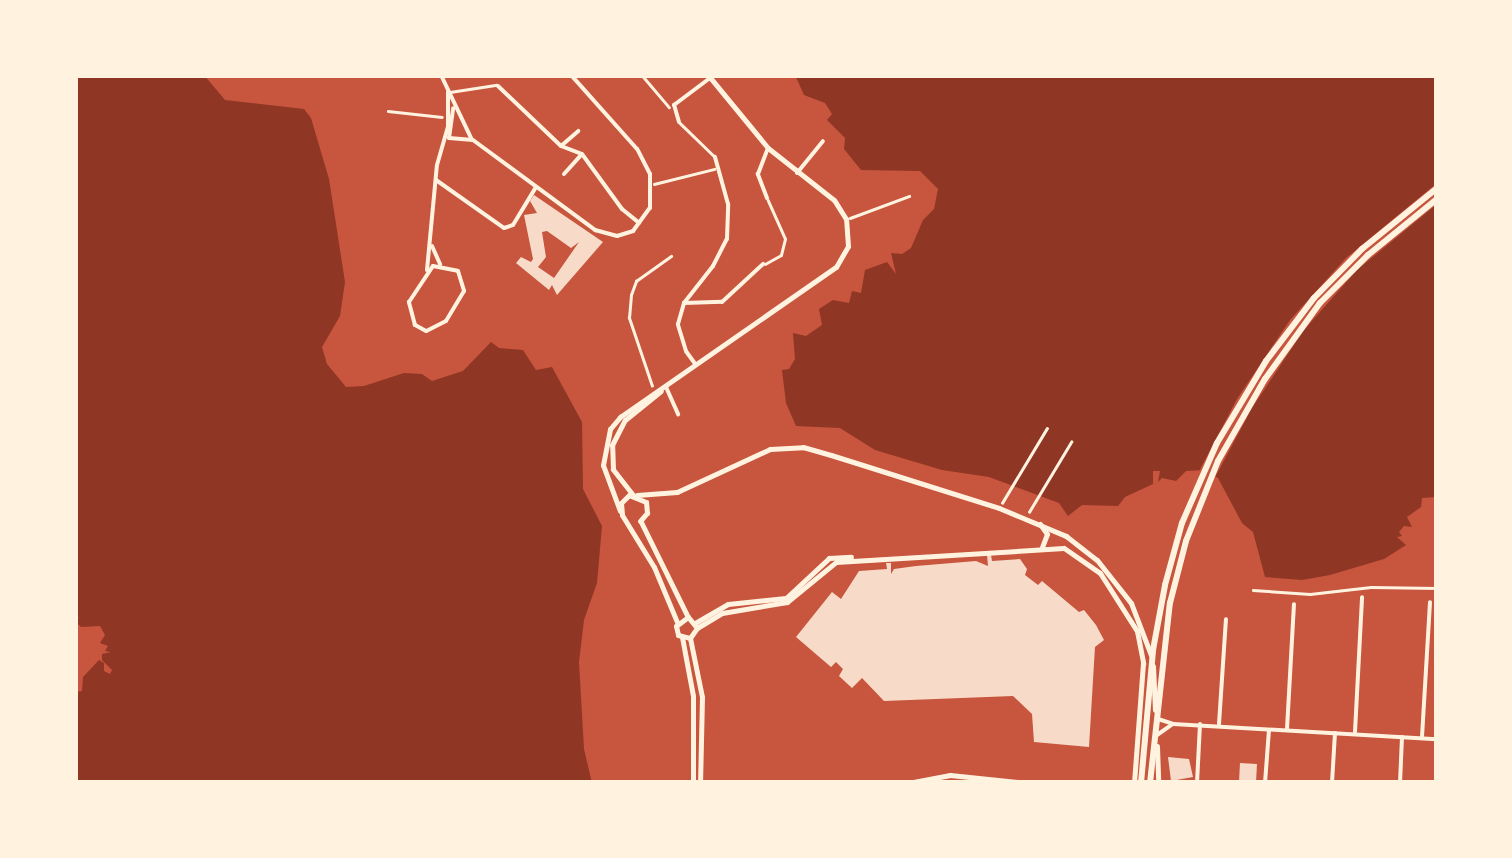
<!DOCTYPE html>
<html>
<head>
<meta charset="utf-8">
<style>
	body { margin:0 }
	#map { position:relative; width:1512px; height:858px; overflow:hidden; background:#c8553d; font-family:"Sofia Sans Condensed",sans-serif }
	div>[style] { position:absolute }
	.water>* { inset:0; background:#8f3625 }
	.pier>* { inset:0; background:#c8553d }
	.building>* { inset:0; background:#f7dbc8; transform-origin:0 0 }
	.path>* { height:2.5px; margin:-1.25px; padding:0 1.25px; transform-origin:1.25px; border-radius:1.25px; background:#fff3e0 }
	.service>* { height:2.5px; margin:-1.25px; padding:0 1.25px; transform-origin:1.25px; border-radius:1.25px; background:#fff3e0 }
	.pedestrian>* { height:2.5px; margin:-1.25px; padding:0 1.25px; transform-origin:1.25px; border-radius:1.25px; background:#fff3e0 }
	.minor>* { height:4px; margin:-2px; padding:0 2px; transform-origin:2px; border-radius:2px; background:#fff3e0 }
	.tertiary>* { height:5px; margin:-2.5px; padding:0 2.5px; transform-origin:2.5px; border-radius:2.5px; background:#fff3e0 }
	.secondary>* { height:5px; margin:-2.5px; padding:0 2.5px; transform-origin:2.5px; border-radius:2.5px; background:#fff3e0 }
	.primary>* { height:6px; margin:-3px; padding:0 3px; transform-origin:3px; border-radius:3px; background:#fff3e0 }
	span { translate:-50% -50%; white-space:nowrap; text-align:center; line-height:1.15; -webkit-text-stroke:10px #fff3e0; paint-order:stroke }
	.frame { position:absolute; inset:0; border:78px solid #fff3e0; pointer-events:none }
</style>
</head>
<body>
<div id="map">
	<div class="water">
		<i style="clip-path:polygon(75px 75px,204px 75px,225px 100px,304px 109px,311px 118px,329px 179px,345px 282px,340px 316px,322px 347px,327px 364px,346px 387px,364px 386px,404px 373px,422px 374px,432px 381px,463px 371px,491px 342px,499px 348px,523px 350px,536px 370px,552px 367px,582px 422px,583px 489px,602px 526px,597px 583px,584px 620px,579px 662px,584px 749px,592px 783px,75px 783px,75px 692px,82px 691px,83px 677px,99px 660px,104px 663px,104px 671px,110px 674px,112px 670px,102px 660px,102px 654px,111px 652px,105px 651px,108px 646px,100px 643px,105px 635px,100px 626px,81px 627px,75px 621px,79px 618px,75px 614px)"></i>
		<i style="clip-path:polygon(795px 75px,1437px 75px,1437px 497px,1422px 498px,1421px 507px,1407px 517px,1412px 527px,1404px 526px,1399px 532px,1402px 536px,1397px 537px,1406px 545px,1384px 559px,1330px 575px,1302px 580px,1265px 577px,1253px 532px,1242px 523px,1218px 478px,1204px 470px,1186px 471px,1176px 481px,1162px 478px,1158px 482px,1160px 471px,1153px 471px,1153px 484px,1125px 497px,1118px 506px,1082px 505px,1068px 516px,1059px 503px,989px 477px,942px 470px,875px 450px,840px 428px,796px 426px,786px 403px,782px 370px,789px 369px,795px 359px,793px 333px,806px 336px,822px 325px,819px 309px,833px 300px,849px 303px,852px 291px,861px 293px,865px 270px,887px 262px,896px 274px,891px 253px,902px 254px,911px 248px,923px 220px,934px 209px,938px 189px,920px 171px,861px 170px,844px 149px,845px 138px,827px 120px,832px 114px,825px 103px,804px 95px)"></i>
	</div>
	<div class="pier">
		<i style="clip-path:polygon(1437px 183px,1437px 204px,1357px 270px,1304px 330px,1252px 408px,1212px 483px,1203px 476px,1196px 477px,1237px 399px,1290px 320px,1346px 258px)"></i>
	</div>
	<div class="building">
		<i style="clip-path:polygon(evenodd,534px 195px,603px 242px,557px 295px,552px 285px,549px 290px,516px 263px,521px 257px,531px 262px,533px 259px,524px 215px,537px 213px,530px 201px,534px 195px,547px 231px,571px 248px,579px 242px,554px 278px,538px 267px,546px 257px,542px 232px,547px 231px)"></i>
		<i style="clip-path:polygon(987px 555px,991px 555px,992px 561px,1020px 559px,1027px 569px,1025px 575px,1038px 585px,1042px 581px,1079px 612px,1084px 610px,1096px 625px,1104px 640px,1095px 647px,1089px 747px,1034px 742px,1032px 714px,1013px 696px,884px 701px,862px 678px,852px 688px,839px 676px,843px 669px,836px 662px,831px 667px,796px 637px,832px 592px,841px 599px,859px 571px,887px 569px,886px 563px,891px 563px,891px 574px,894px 569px,916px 566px,976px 561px,988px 566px)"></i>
		<i style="clip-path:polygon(1168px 757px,1189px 759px,1193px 777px,1171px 781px)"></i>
		<i style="left:1240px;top:763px;width:17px;height:20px;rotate:3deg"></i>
	</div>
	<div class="path">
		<i style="left:642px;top:75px;width:42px;rotate:49.8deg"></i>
		<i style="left:388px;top:111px;width:54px;rotate:6.3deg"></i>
		<i style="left:654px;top:184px;width:62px;rotate:-14deg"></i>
		<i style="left:850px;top:218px;width:63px;rotate:-20.4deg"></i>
		<i style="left:652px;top:386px;width:72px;rotate:-108.7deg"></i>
		<i style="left:629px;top:318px;width:23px;rotate:-85deg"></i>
		<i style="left:631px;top:295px;width:15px;rotate:-70deg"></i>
		<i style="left:636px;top:281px;width:43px;rotate:-35.5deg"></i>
		<i style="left:1002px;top:503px;width:87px;rotate:-59deg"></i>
		<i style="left:1029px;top:512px;width:82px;rotate:-59deg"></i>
	</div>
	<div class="service">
		<i style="left:450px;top:92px;width:47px;rotate:-8.7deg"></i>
		<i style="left:680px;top:123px;width:47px;rotate:44.1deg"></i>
		<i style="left:765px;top:264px;width:18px;rotate:-29deg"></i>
		<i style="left:781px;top:255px;width:16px;rotate:-76deg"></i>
		<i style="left:785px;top:239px;width:42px;rotate:-114.1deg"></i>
	</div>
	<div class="pedestrian">
		<i style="left:1253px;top:590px;width:57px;rotate:4deg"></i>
		<i style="left:1310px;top:594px;width:61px;rotate:-6.5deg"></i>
		<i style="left:1371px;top:587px;width:66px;rotate:0.9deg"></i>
	</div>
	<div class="minor">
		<i style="left:441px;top:75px;width:70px;rotate:64.5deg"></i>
		<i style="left:498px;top:86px;width:87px;rotate:43.6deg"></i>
		<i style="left:561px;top:146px;width:22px;rotate:21deg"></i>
		<i style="left:582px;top:154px;width:68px;rotate:54deg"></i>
		<i style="left:622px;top:209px;width:22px;rotate:39deg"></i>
		<i style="left:679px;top:122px;width:18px;rotate:-106deg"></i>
		<i style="left:674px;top:105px;width:45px;rotate:-36.9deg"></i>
		<i style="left:449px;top:138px;width:24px;rotate:5deg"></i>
		<i style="left:473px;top:140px;width:152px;rotate:36.4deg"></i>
		<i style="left:595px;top:230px;width:23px;rotate:15deg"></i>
		<i style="left:617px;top:236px;width:17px;rotate:-17deg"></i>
		<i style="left:633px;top:231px;width:29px;rotate:-54deg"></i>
		<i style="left:650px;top:208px;width:34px;rotate:-90deg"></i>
		<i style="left:650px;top:174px;width:28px;rotate:-117deg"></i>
		<i style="left:637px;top:149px;width:99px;rotate:-131.7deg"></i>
		<i style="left:449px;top:138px;width:30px;rotate:-82deg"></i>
		<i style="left:561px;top:146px;width:23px;rotate:-41deg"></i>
		<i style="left:797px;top:173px;width:41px;rotate:-50.9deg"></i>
		<i style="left:564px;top:174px;width:25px;rotate:-48deg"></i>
		<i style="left:436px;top:180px;width:83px;rotate:35.2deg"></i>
		<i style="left:504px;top:228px;width:9px;rotate:-18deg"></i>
		<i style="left:513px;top:225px;width:44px;rotate:-58.8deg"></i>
		<i style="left:767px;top:198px;width:26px;rotate:-111deg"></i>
		<i style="left:758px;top:174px;width:28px;rotate:-69deg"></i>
		<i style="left:432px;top:246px;width:20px;rotate:66deg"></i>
		<i style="left:433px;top:266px;width:25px;rotate:11deg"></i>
		<i style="left:458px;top:271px;width:21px;rotate:73deg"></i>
		<i style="left:464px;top:291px;width:35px;rotate:121deg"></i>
		<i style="left:446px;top:321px;width:22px;rotate:153deg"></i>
		<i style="left:426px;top:331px;width:13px;rotate:-151deg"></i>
		<i style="left:415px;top:325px;width:24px;rotate:-105deg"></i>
		<i style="left:409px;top:302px;width:43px;rotate:-56.3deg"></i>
		<i style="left:427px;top:270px;width:105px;rotate:-84.6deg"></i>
		<i style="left:437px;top:165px;width:40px;rotate:-74deg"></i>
		<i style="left:448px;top:127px;width:35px;rotate:-90deg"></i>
		<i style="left:684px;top:303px;width:38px;rotate:-2deg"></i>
		<i style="left:722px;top:302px;width:56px;rotate:-42.8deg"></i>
		<i style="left:696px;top:365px;width:17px;rotate:-126deg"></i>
		<i style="left:686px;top:351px;width:28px;rotate:-107deg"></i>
		<i style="left:678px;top:324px;width:22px;rotate:-74deg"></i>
		<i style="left:684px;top:303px;width:47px;rotate:-51.9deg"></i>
		<i style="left:713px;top:266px;width:30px;rotate:-63deg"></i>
		<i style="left:727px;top:239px;width:35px;rotate:-88deg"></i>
		<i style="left:728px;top:204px;width:49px;rotate:-105.5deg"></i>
		<i style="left:666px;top:387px;width:30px;rotate:66deg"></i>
		<i style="left:1158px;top:719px;width:16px;rotate:18deg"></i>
		<i style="left:1173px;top:724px;width:264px;rotate:3.3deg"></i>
		<i style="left:1219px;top:724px;width:105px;rotate:-86.2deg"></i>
		<i style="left:1287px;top:729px;width:125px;rotate:-86.8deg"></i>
		<i style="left:1355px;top:732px;width:135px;rotate:-87deg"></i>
		<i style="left:1157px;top:735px;width:19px;rotate:-35deg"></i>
		<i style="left:1422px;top:737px;width:135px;rotate:-86.6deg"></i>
		<i style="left:1197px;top:783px;width:59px;rotate:-87.1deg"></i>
		<i style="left:1265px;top:783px;width:53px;rotate:-85.7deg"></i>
		<i style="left:1332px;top:783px;width:50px;rotate:-86.6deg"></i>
		<i style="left:1400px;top:783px;width:46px;rotate:-87.5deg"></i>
	</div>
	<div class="tertiary">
		<i style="left:633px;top:495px;width:33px;rotate:-128deg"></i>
		<i style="left:613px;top:469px;width:24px;rotate:-92deg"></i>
		<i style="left:612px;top:445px;width:28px;rotate:-63deg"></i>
		<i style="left:625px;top:420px;width:46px;rotate:-38.9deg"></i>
		<i style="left:637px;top:495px;width:40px;rotate:-4.3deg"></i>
		<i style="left:677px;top:492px;width:102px;rotate:-24.8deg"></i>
		<i style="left:770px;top:449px;width:33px;rotate:-3deg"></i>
		<i style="left:803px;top:447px;width:29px;rotate:16deg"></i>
		<i style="left:831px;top:455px;width:176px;rotate:17.5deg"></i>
		<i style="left:999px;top:508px;width:73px;rotate:22.7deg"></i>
		<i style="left:1066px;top:536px;width:39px;rotate:38deg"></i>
		<i style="left:1097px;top:560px;width:55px;rotate:51.7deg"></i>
		<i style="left:1131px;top:603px;width:56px;rotate:69deg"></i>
		<i style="left:620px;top:511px;width:49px;rotate:-110.3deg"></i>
		<i style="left:603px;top:465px;width:37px;rotate:-79deg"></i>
		<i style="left:610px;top:429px;width:16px;rotate:-50deg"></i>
		<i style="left:620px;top:417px;width:263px;rotate:-34.8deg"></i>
		<i style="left:836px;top:267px;width:24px;rotate:-60deg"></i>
		<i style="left:848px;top:246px;width:27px;rotate:-94deg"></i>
		<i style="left:846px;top:219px;width:22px;rotate:-122deg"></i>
		<i style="left:834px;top:200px;width:84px;rotate:-141.8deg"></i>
		<i style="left:768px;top:148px;width:94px;rotate:-129.4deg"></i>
		<i style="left:640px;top:521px;width:11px;rotate:-49deg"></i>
		<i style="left:647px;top:513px;width:11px;rotate:-95deg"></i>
		<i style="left:646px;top:502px;width:18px;rotate:-158deg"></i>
		<i style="left:629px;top:495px;width:11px;rotate:135deg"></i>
		<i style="left:621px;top:503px;width:12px;rotate:85deg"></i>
		<i style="left:622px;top:515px;width:61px;rotate:58.4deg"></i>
		<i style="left:654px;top:567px;width:60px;rotate:67.3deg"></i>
		<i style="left:641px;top:522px;width:106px;rotate:63.7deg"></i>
		<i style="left:1040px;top:524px;width:12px;rotate:55deg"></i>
		<i style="left:1047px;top:534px;width:14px;rotate:111deg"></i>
		<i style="left:695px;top:623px;width:38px;rotate:-30deg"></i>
		<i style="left:728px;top:604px;width:58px;rotate:-5.9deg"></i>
		<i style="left:786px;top:598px;width:59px;rotate:-42.9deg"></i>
		<i style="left:829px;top:558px;width:22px;rotate:-3deg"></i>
		<i style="left:697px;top:628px;width:14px;rotate:-129deg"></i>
		<i style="left:688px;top:617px;width:15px;rotate:143deg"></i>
		<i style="left:676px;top:626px;width:9px;rotate:77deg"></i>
		<i style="left:678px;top:635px;width:12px;rotate:14deg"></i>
		<i style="left:690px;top:638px;width:12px;rotate:-55deg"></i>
		<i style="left:697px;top:628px;width:29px;rotate:-31deg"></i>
		<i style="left:722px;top:613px;width:66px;rotate:-9.6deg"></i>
		<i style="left:787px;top:602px;width:63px;rotate:-39.2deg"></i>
		<i style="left:836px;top:562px;width:228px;rotate:-3.5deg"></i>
		<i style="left:1064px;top:548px;width:44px;rotate:34.8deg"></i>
		<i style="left:1100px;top:573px;width:69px;rotate:57.5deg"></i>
		<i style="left:1137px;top:631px;width:33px;rotate:79deg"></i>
		<i style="left:1143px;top:663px;width:120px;rotate:94.3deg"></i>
		<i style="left:682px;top:637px;width:60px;rotate:79.4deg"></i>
		<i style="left:693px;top:696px;width:87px;rotate:90deg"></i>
		<i style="left:690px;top:638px;width:60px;rotate:78.5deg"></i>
		<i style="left:702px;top:697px;width:86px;rotate:91.3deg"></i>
		<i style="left:1153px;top:666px;width:44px;rotate:87.4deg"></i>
		<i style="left:1157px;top:746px;width:37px;rotate:88deg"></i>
	</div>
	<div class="secondary">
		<i style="left:908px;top:783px;width:43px;rotate:-10.8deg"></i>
		<i style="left:950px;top:775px;width:76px;rotate:6deg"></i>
	</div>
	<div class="primary">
		<i style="left:1141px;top:783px;width:134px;rotate:-84.8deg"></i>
		<i style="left:1153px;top:650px;width:66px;rotate:-79.5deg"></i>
		<i style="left:1165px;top:585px;width:64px;rotate:-74.7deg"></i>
		<i style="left:1182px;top:523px;width:87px;rotate:-66.4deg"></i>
		<i style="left:1217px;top:443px;width:96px;rotate:-59.1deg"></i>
		<i style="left:1266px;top:361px;width:79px;rotate:-52.7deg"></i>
		<i style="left:1314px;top:298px;width:69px;rotate:-45.6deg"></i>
		<i style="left:1362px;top:249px;width:97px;rotate:-39.1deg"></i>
		<i style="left:1150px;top:783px;width:181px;rotate:-83.7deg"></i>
		<i style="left:1170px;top:603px;width:64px;rotate:-75.5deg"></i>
		<i style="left:1186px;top:541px;width:86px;rotate:-68.2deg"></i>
		<i style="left:1218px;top:461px;width:95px;rotate:-60.2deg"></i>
		<i style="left:1265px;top:379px;width:94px;rotate:-54.1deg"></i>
		<i style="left:1320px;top:303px;width:68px;rotate:-45deg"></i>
		<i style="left:1368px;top:255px;width:89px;rotate:-39.1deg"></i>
	</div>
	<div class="frame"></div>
</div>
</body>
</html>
